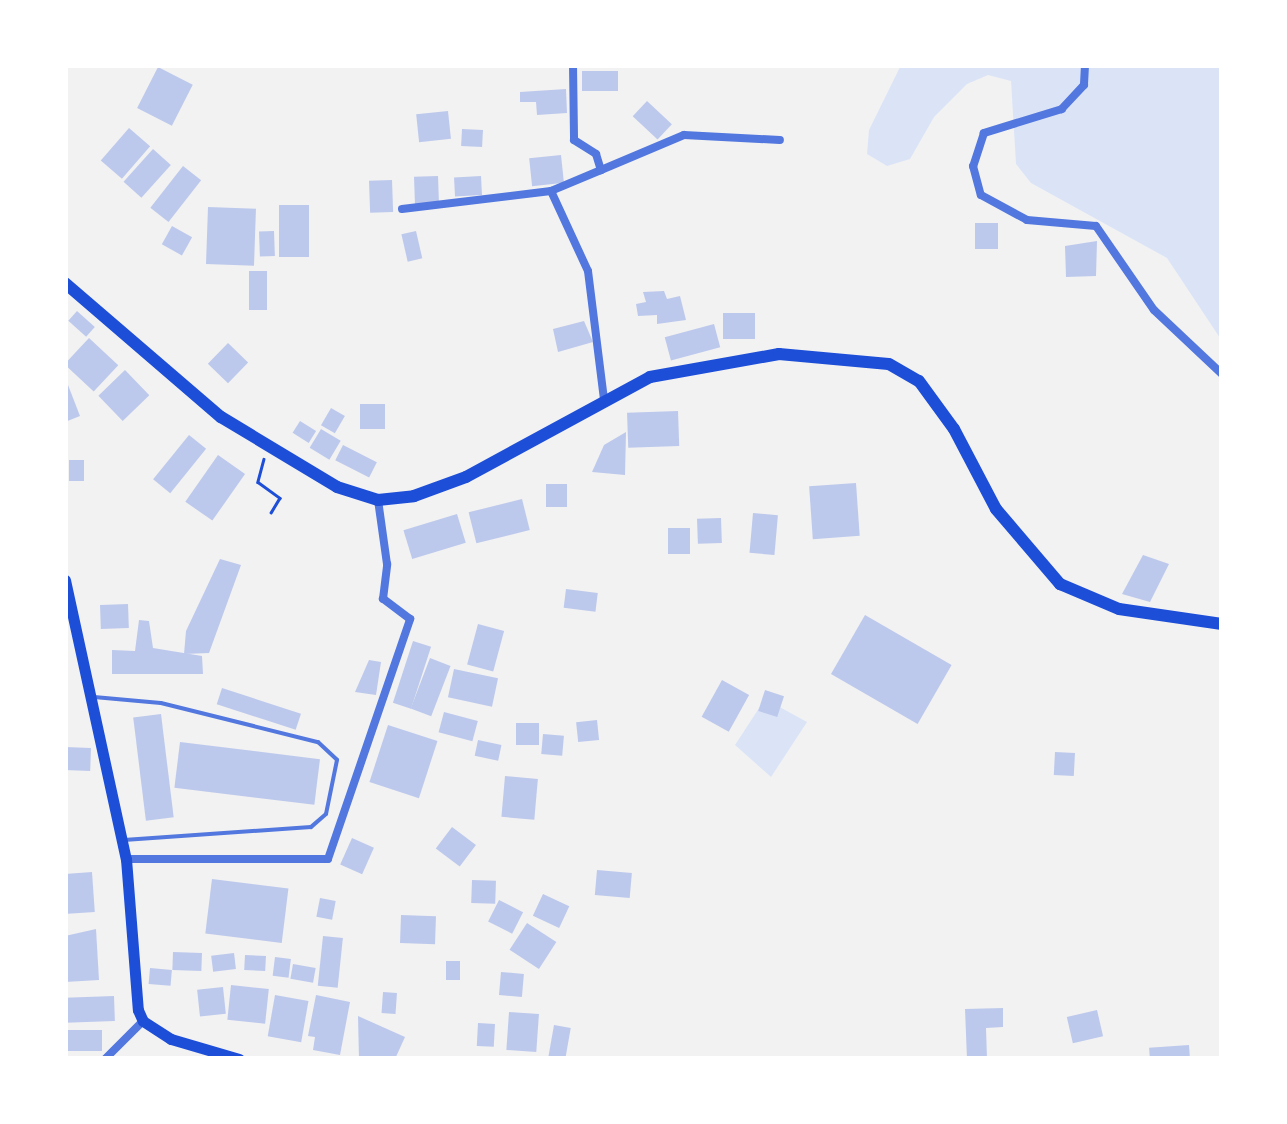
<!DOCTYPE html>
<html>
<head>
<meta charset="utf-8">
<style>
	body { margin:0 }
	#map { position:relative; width:1287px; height:1124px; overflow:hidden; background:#f2f2f2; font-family:"Exo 2",sans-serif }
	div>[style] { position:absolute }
	.green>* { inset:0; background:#dbe4f7 }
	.building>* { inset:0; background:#bdc9ec; transform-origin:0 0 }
	.path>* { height:2.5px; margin:-1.25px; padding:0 1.25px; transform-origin:1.25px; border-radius:1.25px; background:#1d4ed8 }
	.service>* { height:4px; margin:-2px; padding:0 2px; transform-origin:2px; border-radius:2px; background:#5277de }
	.minor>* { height:8px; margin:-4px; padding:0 4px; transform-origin:4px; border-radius:4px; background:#5277de }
	.secondary>* { height:11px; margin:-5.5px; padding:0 5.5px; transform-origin:5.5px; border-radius:5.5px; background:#1d4ed8 }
	.trunk>* { height:12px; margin:-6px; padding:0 6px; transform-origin:6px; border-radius:6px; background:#1d4ed8 }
	span { translate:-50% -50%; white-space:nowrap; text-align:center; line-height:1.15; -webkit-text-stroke:10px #fff; paint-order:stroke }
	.frame { position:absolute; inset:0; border:68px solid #fff; pointer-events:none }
</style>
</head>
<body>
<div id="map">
	<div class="green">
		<i style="clip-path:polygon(901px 65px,1222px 65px,1222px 341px,1167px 258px,1031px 183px,1016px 164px,1011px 81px,988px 75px,967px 84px,934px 117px,910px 159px,887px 166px,867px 154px,869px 130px)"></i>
		<i style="clip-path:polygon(765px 699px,807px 722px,771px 777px,735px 745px)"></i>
	</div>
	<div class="building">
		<i style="left:158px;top:67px;width:39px;height:46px;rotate:27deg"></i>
		<i style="left:618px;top:71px;width:20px;height:36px;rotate:90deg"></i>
		<i style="clip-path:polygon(566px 89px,567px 113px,537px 115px,536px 102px,520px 102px,520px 92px)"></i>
		<i style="left:647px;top:101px;width:34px;height:21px;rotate:43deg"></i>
		<i style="left:448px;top:111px;width:28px;height:32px;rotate:84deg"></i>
		<i style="left:129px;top:128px;width:28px;height:43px;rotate:41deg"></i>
		<i style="left:462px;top:129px;width:21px;height:17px;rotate:3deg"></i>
		<i style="left:153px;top:149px;width:24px;height:44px;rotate:42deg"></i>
		<i style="left:561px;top:155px;width:28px;height:32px;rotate:84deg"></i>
		<i style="left:183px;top:166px;width:23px;height:53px;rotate:38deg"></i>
		<i style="left:438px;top:176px;width:28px;height:24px;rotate:88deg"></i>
		<i style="left:481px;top:176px;width:19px;height:27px;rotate:87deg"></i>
		<i style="left:392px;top:180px;width:32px;height:23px;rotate:88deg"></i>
		<i style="left:279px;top:205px;width:30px;height:52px"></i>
		<i style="left:208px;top:207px;width:48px;height:57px;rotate:2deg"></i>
		<i style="left:975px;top:223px;width:23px;height:26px"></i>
		<i style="left:172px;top:226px;width:23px;height:21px;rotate:29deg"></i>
		<i style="left:274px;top:231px;width:25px;height:15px;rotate:88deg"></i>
		<i style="left:416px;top:231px;width:28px;height:15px;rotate:77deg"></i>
		<i style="clip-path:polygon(1097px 241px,1096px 276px,1066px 277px,1065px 246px)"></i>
		<i style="left:249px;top:271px;width:18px;height:39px"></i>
		<i style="clip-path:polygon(664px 291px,667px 299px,680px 296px,686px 320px,657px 324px,657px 315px,638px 316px,636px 304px,646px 302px,643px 292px)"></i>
		<i style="left:77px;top:311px;width:24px;height:13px;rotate:42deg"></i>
		<i style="left:755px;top:313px;width:26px;height:32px;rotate:90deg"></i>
		<i style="clip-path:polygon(584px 321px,593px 342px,558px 352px,553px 329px)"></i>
		<i style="left:714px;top:324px;width:24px;height:51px;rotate:75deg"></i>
		<i style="left:89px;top:338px;width:40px;height:36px;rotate:43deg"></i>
		<i style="left:228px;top:343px;width:28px;height:29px;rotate:44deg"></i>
		<i style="left:125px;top:370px;width:35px;height:37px;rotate:46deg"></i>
		<i style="clip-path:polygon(68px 385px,80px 416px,65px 422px,65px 386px)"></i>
		<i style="left:360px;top:404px;width:25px;height:25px"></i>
		<i style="left:331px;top:408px;width:16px;height:20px;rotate:30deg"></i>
		<i style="left:678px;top:411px;width:35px;height:51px;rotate:88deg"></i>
		<i style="left:300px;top:421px;width:19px;height:14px;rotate:32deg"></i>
		<i style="left:321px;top:429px;width:23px;height:22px;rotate:31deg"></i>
		<i style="clip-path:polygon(626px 432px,625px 475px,592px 472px,604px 445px)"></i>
		<i style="left:189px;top:435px;width:22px;height:57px;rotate:39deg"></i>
		<i style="left:343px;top:445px;width:38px;height:17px;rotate:27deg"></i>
		<i style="left:218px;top:455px;width:33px;height:57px;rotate:35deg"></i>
		<i style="left:69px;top:460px;width:15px;height:21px"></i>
		<i style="left:856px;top:483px;width:53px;height:47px;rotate:86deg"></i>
		<i style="left:546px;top:484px;width:21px;height:23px"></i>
		<i style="left:522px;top:499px;width:32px;height:55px;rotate:76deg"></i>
		<i style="left:753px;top:513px;width:25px;height:40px;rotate:5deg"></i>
		<i style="left:457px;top:514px;width:30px;height:56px;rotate:73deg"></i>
		<i style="left:721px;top:518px;width:25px;height:24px;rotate:88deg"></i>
		<i style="left:668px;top:528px;width:22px;height:26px"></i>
		<i style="clip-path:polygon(1143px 555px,1169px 564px,1150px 602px,1122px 594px)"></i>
		<i style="clip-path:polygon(220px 559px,241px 565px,209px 653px,184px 654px,186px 631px)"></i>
		<i style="left:566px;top:589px;width:32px;height:19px;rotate:7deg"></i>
		<i style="left:128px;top:604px;width:24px;height:28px;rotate:88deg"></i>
		<i style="left:865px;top:615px;width:100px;height:68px;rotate:30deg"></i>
		<i style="clip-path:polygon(139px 620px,149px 621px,153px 648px,202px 656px,203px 674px,112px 674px,112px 650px,135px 651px)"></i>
		<i style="left:478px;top:624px;width:27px;height:42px;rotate:15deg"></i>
		<i style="left:413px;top:641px;width:19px;height:65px;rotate:18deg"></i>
		<i style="left:430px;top:658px;width:22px;height:54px;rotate:21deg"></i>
		<i style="clip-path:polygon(369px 660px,381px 662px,376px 695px,355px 692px)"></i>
		<i style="left:454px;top:669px;width:45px;height:29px;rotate:12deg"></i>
		<i style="left:722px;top:680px;width:31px;height:42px;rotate:29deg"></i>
		<i style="left:222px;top:688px;width:83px;height:17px;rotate:18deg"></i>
		<i style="left:765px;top:690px;width:20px;height:22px;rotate:18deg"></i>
		<i style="left:444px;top:712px;width:35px;height:21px;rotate:15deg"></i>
		<i style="left:161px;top:714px;width:104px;height:28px;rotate:83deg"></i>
		<i style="left:597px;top:720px;width:20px;height:21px;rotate:84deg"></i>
		<i style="left:516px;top:723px;width:23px;height:22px"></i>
		<i style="left:388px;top:725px;width:52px;height:60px;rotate:18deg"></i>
		<i style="left:543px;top:734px;width:21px;height:20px;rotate:5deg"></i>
		<i style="left:478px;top:740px;width:24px;height:16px;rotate:12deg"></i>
		<i style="left:180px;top:742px;width:141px;height:46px;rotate:7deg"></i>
		<i style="left:65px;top:747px;width:26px;height:23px;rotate:2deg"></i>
		<i style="left:1055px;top:752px;width:20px;height:23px;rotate:3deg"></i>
		<i style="left:505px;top:776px;width:33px;height:41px;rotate:5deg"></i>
		<i style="left:452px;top:827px;width:30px;height:27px;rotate:37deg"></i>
		<i style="left:352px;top:838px;width:24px;height:29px;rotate:24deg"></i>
		<i style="left:597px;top:870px;width:35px;height:25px;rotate:5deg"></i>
		<i style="left:92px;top:872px;width:40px;height:27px;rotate:86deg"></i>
		<i style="left:212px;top:879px;width:77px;height:55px;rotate:7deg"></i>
		<i style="left:472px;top:880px;width:24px;height:23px;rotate:2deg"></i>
		<i style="left:543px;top:894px;width:29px;height:24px;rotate:25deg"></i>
		<i style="left:320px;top:898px;width:16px;height:19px;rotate:11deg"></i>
		<i style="left:499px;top:900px;width:27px;height:24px;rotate:27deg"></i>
		<i style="left:401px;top:915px;width:35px;height:28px;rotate:2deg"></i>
		<i style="left:527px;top:923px;width:35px;height:32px;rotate:33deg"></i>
		<i style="clip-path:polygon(96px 929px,99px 980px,65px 982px,65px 936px)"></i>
		<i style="left:323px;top:936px;width:20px;height:50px;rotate:6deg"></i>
		<i style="left:173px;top:952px;width:29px;height:18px;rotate:2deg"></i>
		<i style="left:234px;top:953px;width:16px;height:23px;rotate:83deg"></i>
		<i style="left:245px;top:955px;width:21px;height:15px;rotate:3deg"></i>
		<i style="left:275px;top:957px;width:16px;height:19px;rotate:7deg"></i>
		<i style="left:446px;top:961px;width:14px;height:19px"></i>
		<i style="left:293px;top:964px;width:23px;height:15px;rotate:10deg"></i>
		<i style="left:150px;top:968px;width:22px;height:16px;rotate:5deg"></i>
		<i style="left:501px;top:972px;width:23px;height:23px;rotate:5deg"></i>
		<i style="left:231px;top:985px;width:38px;height:35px;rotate:6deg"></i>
		<i style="left:223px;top:987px;width:27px;height:26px;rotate:84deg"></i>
		<i style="left:383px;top:992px;width:14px;height:21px;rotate:4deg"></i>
		<i style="left:275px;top:995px;width:34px;height:42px;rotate:10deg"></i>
		<i style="clip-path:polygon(316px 995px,350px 1002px,340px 1055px,313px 1050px,315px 1037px,308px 1036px)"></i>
		<i style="left:114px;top:996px;width:25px;height:49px;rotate:88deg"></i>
		<i style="clip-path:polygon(1003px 1008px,1003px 1027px,986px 1028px,987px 1059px,967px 1059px,965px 1009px)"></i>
		<i style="left:1097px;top:1010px;width:27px;height:31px;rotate:77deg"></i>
		<i style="left:509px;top:1012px;width:30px;height:38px;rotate:4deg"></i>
		<i style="clip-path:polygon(358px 1016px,405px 1037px,395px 1059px,359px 1059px)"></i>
		<i style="left:478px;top:1023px;width:17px;height:23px;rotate:3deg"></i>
		<i style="left:554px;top:1025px;width:17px;height:32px;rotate:10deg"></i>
		<i style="left:102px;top:1030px;width:21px;height:37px;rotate:90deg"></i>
		<i style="left:1189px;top:1045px;width:14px;height:40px;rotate:86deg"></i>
	</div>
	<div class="path">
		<i style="left:264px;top:459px;width:24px;rotate:105deg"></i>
		<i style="left:258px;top:482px;width:27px;rotate:36deg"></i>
		<i style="left:280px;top:498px;width:17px;rotate:121deg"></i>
	</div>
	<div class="service">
		<i style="left:94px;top:697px;width:67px;rotate:5.1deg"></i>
		<i style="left:161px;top:703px;width:162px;rotate:14deg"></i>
		<i style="left:318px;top:742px;width:26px;rotate:43deg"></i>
		<i style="left:337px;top:760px;width:55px;rotate:101.5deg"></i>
		<i style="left:326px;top:814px;width:20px;rotate:139deg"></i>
		<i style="left:311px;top:827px;width:184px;rotate:176deg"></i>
	</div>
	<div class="minor">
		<i style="left:573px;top:65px;width:75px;rotate:89.2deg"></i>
		<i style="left:574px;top:140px;width:26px;rotate:32deg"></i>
		<i style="left:596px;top:154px;width:17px;rotate:73deg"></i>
		<i style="left:601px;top:170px;width:54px;rotate:157.2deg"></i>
		<i style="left:551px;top:191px;width:88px;rotate:65.2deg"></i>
		<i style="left:588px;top:271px;width:130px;rotate:82.9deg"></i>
		<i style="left:1085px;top:65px;width:20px;rotate:93deg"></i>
		<i style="left:1084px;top:85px;width:33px;rotate:133deg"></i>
		<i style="left:1062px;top:109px;width:82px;rotate:162.9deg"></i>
		<i style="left:984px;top:133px;width:35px;rotate:108deg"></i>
		<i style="left:973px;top:166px;width:30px;rotate:75deg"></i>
		<i style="left:981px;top:195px;width:52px;rotate:28.5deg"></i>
		<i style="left:1027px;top:220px;width:69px;rotate:5deg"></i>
		<i style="left:1096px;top:226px;width:102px;rotate:55.4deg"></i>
		<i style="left:1154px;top:310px;width:93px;rotate:43.3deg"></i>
		<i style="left:601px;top:170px;width:90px;rotate:-22.9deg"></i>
		<i style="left:684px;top:135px;width:96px;rotate:3deg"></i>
		<i style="left:402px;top:209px;width:150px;rotate:-6.9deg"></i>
		<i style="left:126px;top:859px;width:202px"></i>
		<i style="left:328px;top:859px;width:254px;rotate:-71.1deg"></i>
		<i style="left:410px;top:619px;width:34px;rotate:-143deg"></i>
		<i style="left:383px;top:599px;width:35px;rotate:-83deg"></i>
		<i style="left:387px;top:564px;width:65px;rotate:-98deg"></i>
		<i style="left:105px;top:1059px;width:54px;rotate:-45deg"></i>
	</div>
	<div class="secondary">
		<i style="left:65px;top:580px;width:286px;rotate:77.7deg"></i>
		<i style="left:126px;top:859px;width:151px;rotate:85.5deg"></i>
		<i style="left:138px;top:1010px;width:12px;rotate:66deg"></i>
		<i style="left:143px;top:1021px;width:33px;rotate:33deg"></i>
		<i style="left:171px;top:1039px;width:71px;rotate:16.4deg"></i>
	</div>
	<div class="trunk">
		<i style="left:65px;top:283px;width:206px;rotate:40.7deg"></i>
		<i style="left:221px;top:417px;width:135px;rotate:31.1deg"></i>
		<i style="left:337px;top:487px;width:43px;rotate:17.6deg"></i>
		<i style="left:378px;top:500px;width:36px;rotate:-6deg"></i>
		<i style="left:414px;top:496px;width:55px;rotate:-20.1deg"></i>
		<i style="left:466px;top:477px;width:209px;rotate:-28.5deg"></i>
		<i style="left:650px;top:377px;width:131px;rotate:-10.1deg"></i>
		<i style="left:779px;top:354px;width:110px;rotate:5.2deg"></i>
		<i style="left:889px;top:364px;width:34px;rotate:30deg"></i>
		<i style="left:919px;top:381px;width:59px;rotate:53.9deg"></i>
		<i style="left:954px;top:429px;width:90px;rotate:62.3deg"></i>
		<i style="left:996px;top:509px;width:99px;rotate:49.5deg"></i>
		<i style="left:1060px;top:584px;width:64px;rotate:23deg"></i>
		<i style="left:1119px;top:609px;width:104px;rotate:8.3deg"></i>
	</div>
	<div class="frame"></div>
</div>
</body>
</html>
